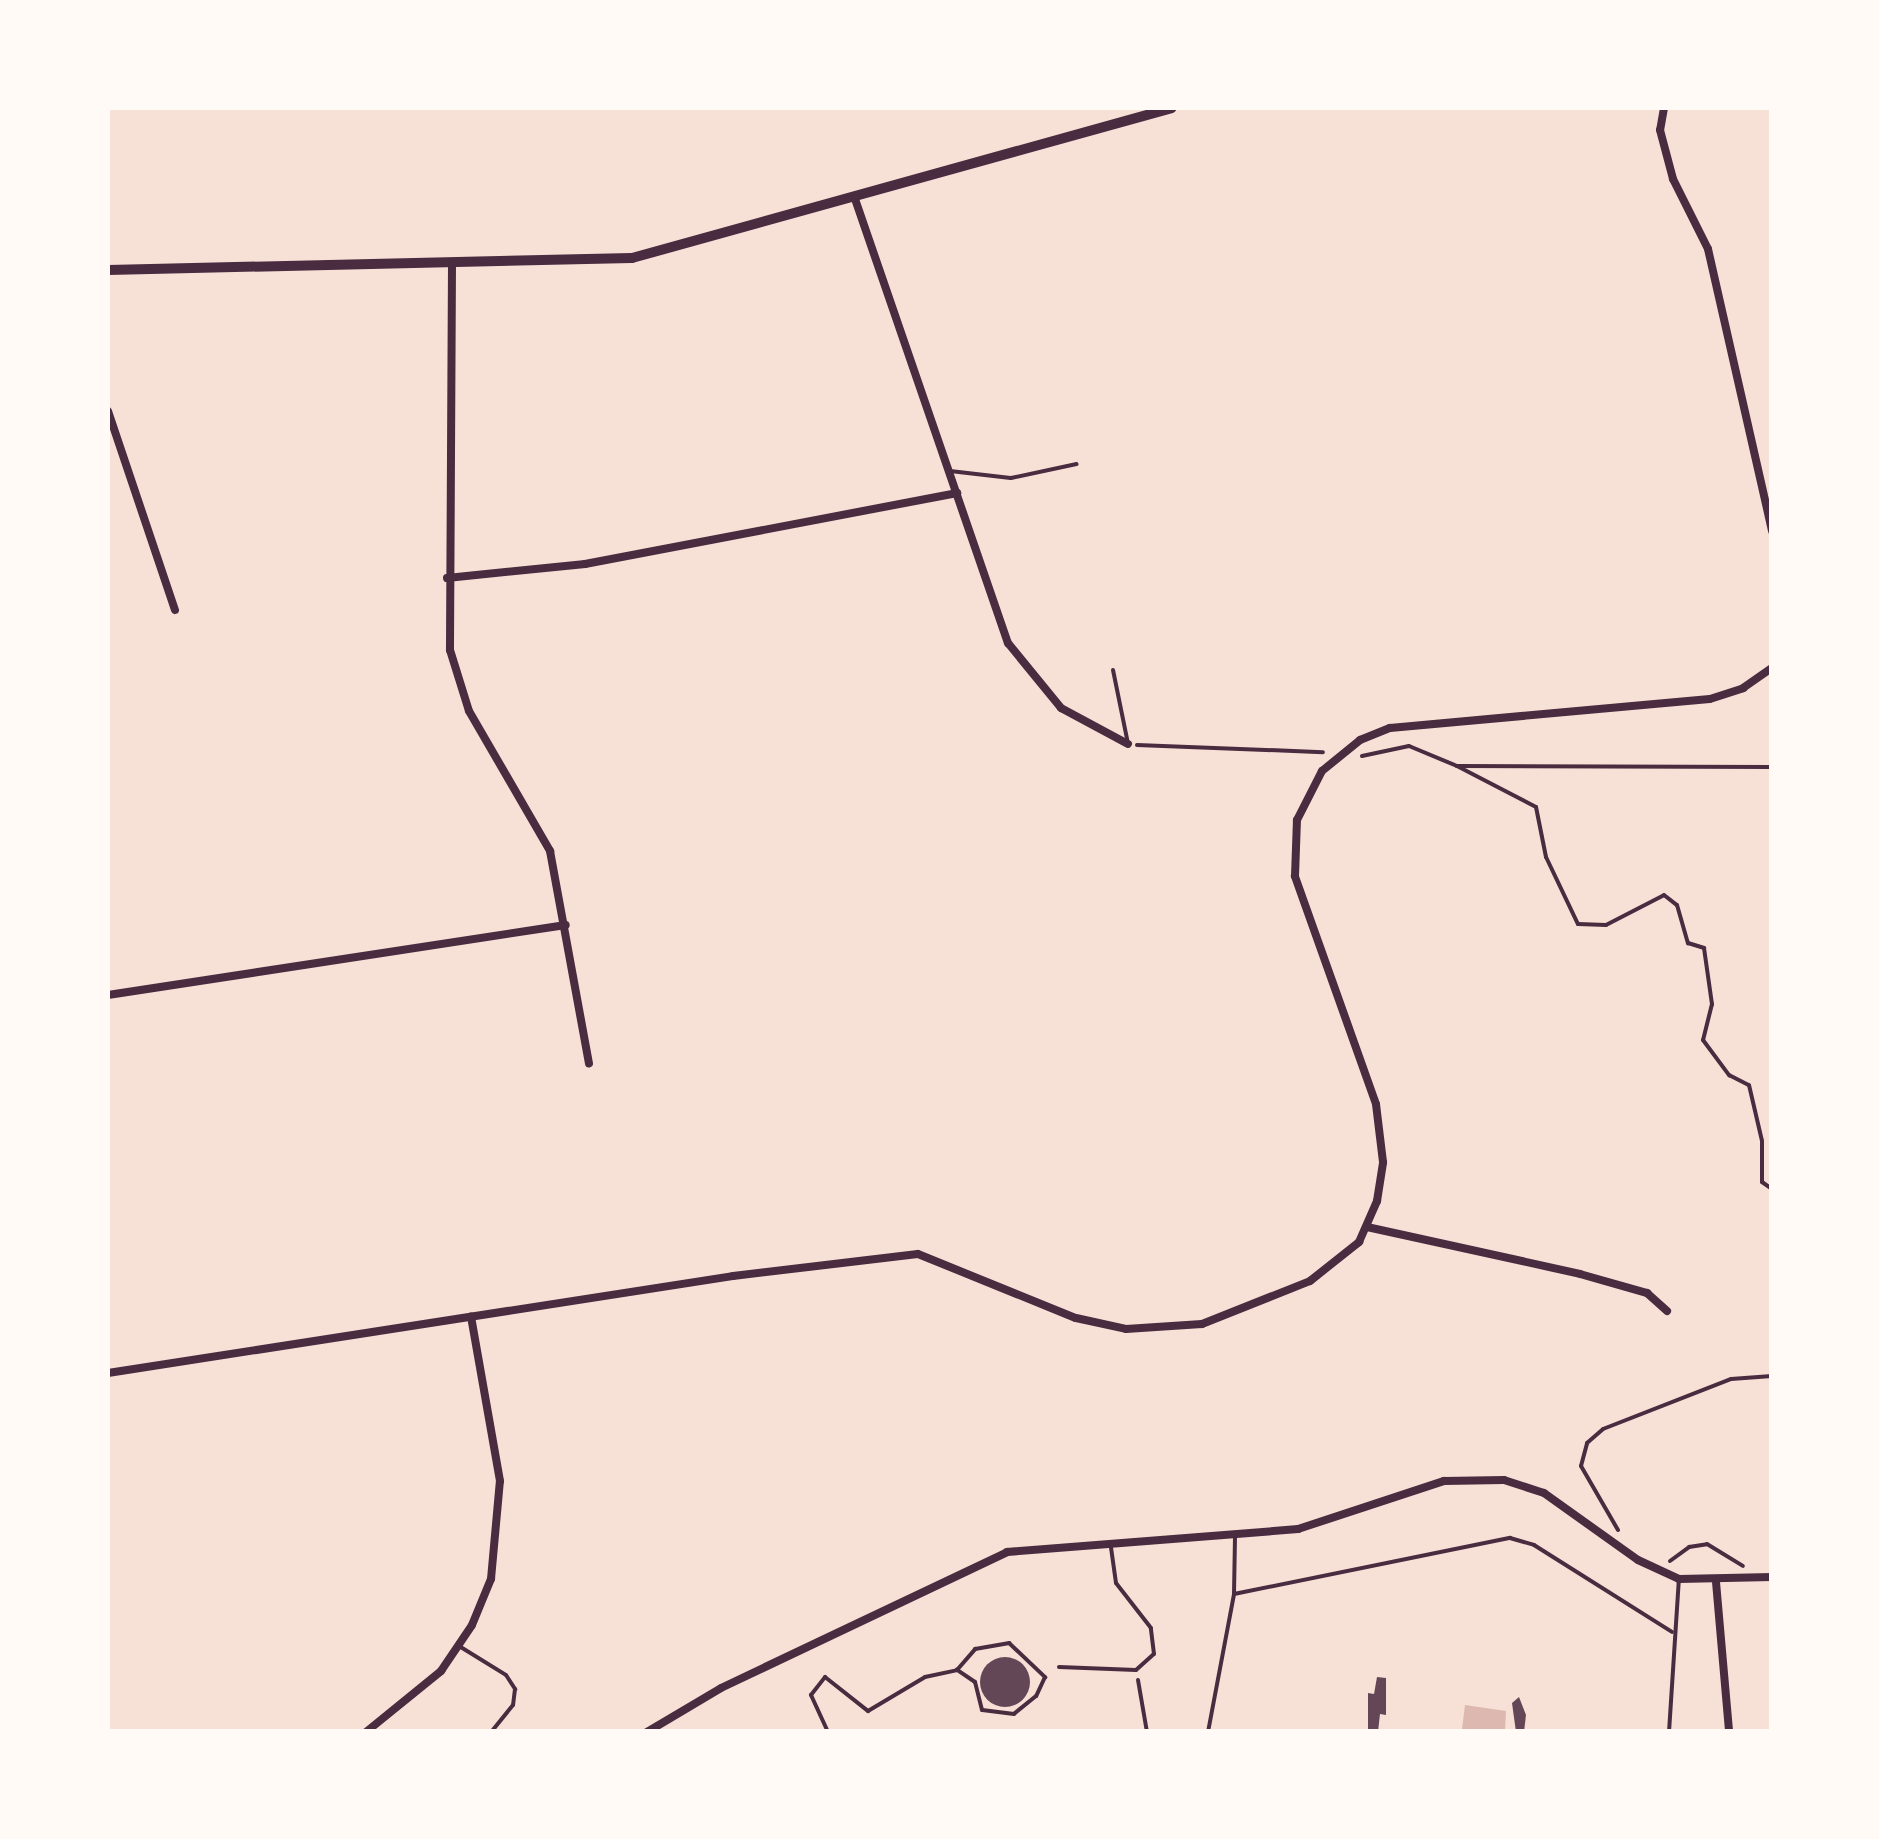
<!DOCTYPE html>
<html>
<head>
<meta charset="utf-8">
<style>
	body { margin:0 }
	#map { position:relative; width:1879px; height:1839px; overflow:hidden; background:#f7e1d7; font-family:"Archivo Narrow",sans-serif }
	div>[style] { position:absolute }
	.water>* { inset:0; background:#dcb8b0 }
	.building>* { inset:0; background:#644757 }
	.round { border-radius:50% }
	.path>* { height:4px; margin:-2px; padding:0 2px; transform-origin:2px; border-radius:2px; background:#4a2c40 }
	.service>* { height:4px; margin:-2px; padding:0 2px; transform-origin:2px; border-radius:2px; background:#4a2c40 }
	.minor>* { height:8px; margin:-4px; padding:0 4px; transform-origin:4px; border-radius:4px; background:#4a2c40 }
	.tertiary>* { height:10px; margin:-5px; padding:0 5px; transform-origin:5px; border-radius:5px; background:#4a2c40 }
	span { translate:-50% -50%; white-space:nowrap; text-align:center; line-height:1.15; -webkit-text-stroke:10px #fffaf5; paint-order:stroke }
	.frame { position:absolute; inset:0; border:110px solid #fffaf5; pointer-events:none }
</style>
</head>
<body>
<div id="map">
	<div class="water">
		<i style="clip-path:polygon(1465px 1705px,1506px 1711px,1505px 1731px,1462px 1729px)"></i>
	</div>
	<div class="building">
		<i class="round" style="left:980px;top:1657px;width:50px;height:50px"></i>
		<i style="clip-path:polygon(1377px 1677px,1386px 1678px,1386px 1715px,1380px 1714px,1378px 1732px,1368px 1732px,1368px 1693px,1374px 1694px)"></i>
		<i style="clip-path:polygon(1519px 1697px,1526px 1715px,1524px 1732px,1516px 1732px,1512px 1703px)"></i>
	</div>
	<div class="path">
		<i style="left:1137px;top:745px;width:186px;rotate:2.2deg"></i>
		<i style="left:1362px;top:756px;width:48px;rotate:-12deg"></i>
		<i style="left:1409px;top:746px;width:52px;rotate:22.6deg"></i>
		<i style="left:1457px;top:766px;width:315px;rotate:0.2deg"></i>
		<i style="left:1457px;top:766px;width:89px;rotate:27.4deg"></i>
		<i style="left:1536px;top:807px;width:51px;rotate:78.7deg"></i>
		<i style="left:1546px;top:857px;width:74px;rotate:64.5deg"></i>
		<i style="left:1578px;top:924px;width:28px;rotate:2deg"></i>
		<i style="left:1606px;top:925px;width:65px;rotate:-27.3deg"></i>
		<i style="left:1664px;top:895px;width:16px;rotate:38deg"></i>
		<i style="left:1677px;top:905px;width:40px;rotate:74deg"></i>
		<i style="left:1688px;top:943px;width:17px;rotate:17deg"></i>
		<i style="left:1704px;top:948px;width:57px;rotate:81.9deg"></i>
		<i style="left:1712px;top:1004px;width:37px;rotate:104deg"></i>
		<i style="left:1703px;top:1040px;width:44px;rotate:53.4deg"></i>
		<i style="left:1729px;top:1075px;width:22px;rotate:27deg"></i>
		<i style="left:1749px;top:1085px;width:57px;rotate:76.9deg"></i>
		<i style="left:1762px;top:1141px;width:41px;rotate:90deg"></i>
		<i style="left:1762px;top:1182px;width:12px;rotate:35deg"></i>
		<i style="left:1618px;top:1530px;width:74px;rotate:-120deg"></i>
		<i style="left:1581px;top:1466px;width:24px;rotate:-75deg"></i>
		<i style="left:1587px;top:1443px;width:21px;rotate:-41deg"></i>
		<i style="left:1603px;top:1429px;width:137px;rotate:-21.3deg"></i>
		<i style="left:1731px;top:1379px;width:41px;rotate:-4.2deg"></i>
		<i style="left:1670px;top:1561px;width:24px;rotate:-36deg"></i>
		<i style="left:1689px;top:1547px;width:18px;rotate:-9deg"></i>
		<i style="left:1707px;top:1544px;width:42px;rotate:31.4deg"></i>
		<i style="left:1138px;top:1680px;width:53px;rotate:80.2deg"></i>
		<i style="left:828px;top:1732px;width:41px;rotate:-114.7deg"></i>
		<i style="left:811px;top:1695px;width:23px;rotate:-52deg"></i>
		<i style="left:825px;top:1677px;width:55px;rotate:38.3deg"></i>
		<i style="left:868px;top:1711px;width:66px;rotate:-30.8deg"></i>
		<i style="left:925px;top:1677px;width:33px;rotate:-12deg"></i>
		<i style="left:957px;top:1670px;width:28px;rotate:-49deg"></i>
		<i style="left:975px;top:1649px;width:35px;rotate:-10deg"></i>
		<i style="left:1009px;top:1643px;width:50px;rotate:43.4deg"></i>
		<i style="left:1045px;top:1677px;width:21px;rotate:115deg"></i>
		<i style="left:1036px;top:1696px;width:28px;rotate:141deg"></i>
		<i style="left:1014px;top:1714px;width:32px;rotate:-173deg"></i>
		<i style="left:982px;top:1710px;width:29px;rotate:-104deg"></i>
		<i style="left:975px;top:1682px;width:22px;rotate:-146deg"></i>
	</div>
	<div class="service">
		<i style="left:950px;top:471px;width:61px;rotate:6.5deg"></i>
		<i style="left:1011px;top:478px;width:67px;rotate:-12deg"></i>
		<i style="left:1113px;top:670px;width:76px;rotate:78.5deg"></i>
		<i style="left:1234px;top:1594px;width:282px;rotate:-11.5deg"></i>
		<i style="left:1510px;top:1538px;width:25px;rotate:16deg"></i>
		<i style="left:1534px;top:1545px;width:163px;rotate:32.2deg"></i>
		<i style="left:459px;top:1646px;width:55px;rotate:31.7deg"></i>
		<i style="left:506px;top:1675px;width:17px;rotate:57deg"></i>
		<i style="left:515px;top:1689px;width:16px;rotate:97deg"></i>
		<i style="left:513px;top:1705px;width:35px;rotate:129deg"></i>
		<i style="left:1059px;top:1667px;width:77px;rotate:2.2deg"></i>
		<i style="left:1136px;top:1670px;width:24px;rotate:-42deg"></i>
		<i style="left:1154px;top:1654px;width:26px;rotate:-97deg"></i>
		<i style="left:1151px;top:1628px;width:57px;rotate:-127.9deg"></i>
		<i style="left:1116px;top:1583px;width:37px;rotate:-98deg"></i>
		<i style="left:1208px;top:1732px;width:140px;rotate:-79.3deg"></i>
		<i style="left:1234px;top:1594px;width:60px;rotate:-89deg"></i>
		<i style="left:1669px;top:1732px;width:153px;rotate:-86.3deg"></i>
	</div>
	<div class="minor">
		<i style="left:1664px;top:108px;width:22px;rotate:100deg"></i>
		<i style="left:1660px;top:130px;width:51px;rotate:75.1deg"></i>
		<i style="left:1673px;top:179px;width:78px;rotate:63.4deg"></i>
		<i style="left:1708px;top:249px;width:289px;rotate:77.2deg"></i>
		<i style="left:854px;top:196px;width:473px;rotate:71deg"></i>
		<i style="left:1008px;top:643px;width:84px;rotate:50.8deg"></i>
		<i style="left:1061px;top:708px;width:76px;rotate:28.2deg"></i>
		<i style="left:452px;top:264px;width:386px;rotate:90.3deg"></i>
		<i style="left:450px;top:650px;width:64px;rotate:72.7deg"></i>
		<i style="left:469px;top:711px;width:162px;rotate:59.9deg"></i>
		<i style="left:550px;top:851px;width:216px;rotate:79.6deg"></i>
		<i style="left:108px;top:411px;width:210px;rotate:71.4deg"></i>
		<i style="left:447px;top:578px;width:139px;rotate:-5.8deg"></i>
		<i style="left:585px;top:564px;width:379px;rotate:-10.8deg"></i>
		<i style="left:108px;top:995px;width:463px;rotate:-8.7deg"></i>
		<i style="left:1367px;top:1227px;width:218px;rotate:12.4deg"></i>
		<i style="left:1580px;top:1274px;width:70px;rotate:15.8deg"></i>
		<i style="left:1647px;top:1293px;width:27px;rotate:42deg"></i>
		<i style="left:108px;top:1373px;width:632px;rotate:-8.82deg"></i>
		<i style="left:733px;top:1276px;width:186px;rotate:-6.8deg"></i>
		<i style="left:918px;top:1254px;width:170px;rotate:22.1deg"></i>
		<i style="left:1076px;top:1318px;width:51px;rotate:12.4deg"></i>
		<i style="left:1126px;top:1329px;width:76px;rotate:-3.8deg"></i>
		<i style="left:1202px;top:1324px;width:116px;rotate:-21.7deg"></i>
		<i style="left:1310px;top:1281px;width:63px;rotate:-38.5deg"></i>
		<i style="left:1359px;top:1242px;width:45px;rotate:-66.3deg"></i>
		<i style="left:1377px;top:1201px;width:39px;rotate:-81deg"></i>
		<i style="left:1383px;top:1162px;width:58px;rotate:-96.9deg"></i>
		<i style="left:1376px;top:1104px;width:242px;rotate:-109.6deg"></i>
		<i style="left:1295px;top:876px;width:56px;rotate:-88deg"></i>
		<i style="left:1297px;top:820px;width:55px;rotate:-63deg"></i>
		<i style="left:1322px;top:771px;width:49px;rotate:-39.2deg"></i>
		<i style="left:1360px;top:740px;width:32px;rotate:-22deg"></i>
		<i style="left:1390px;top:728px;width:321px;rotate:-5.2deg"></i>
		<i style="left:1710px;top:699px;width:35px;rotate:-18deg"></i>
		<i style="left:1743px;top:688px;width:35px;rotate:-35deg"></i>
		<i style="left:1716px;top:1582px;width:151px;rotate:85deg"></i>
		<i style="left:366px;top:1732px;width:97px;rotate:-39.1deg"></i>
		<i style="left:441px;top:1671px;width:55px;rotate:-56deg"></i>
		<i style="left:472px;top:1625px;width:50px;rotate:-67.6deg"></i>
		<i style="left:491px;top:1579px;width:98px;rotate:-84.8deg"></i>
		<i style="left:500px;top:1481px;width:167px;rotate:-100deg"></i>
		<i style="left:647px;top:1732px;width:86px;rotate:-30.7deg"></i>
		<i style="left:721px;top:1688px;width:317px;rotate:-25.4deg"></i>
		<i style="left:1007px;top:1552px;width:292px;rotate:-4.5deg"></i>
		<i style="left:1298px;top:1529px;width:154px;rotate:-18.2deg"></i>
		<i style="left:1444px;top:1481px;width:60px;rotate:-1deg"></i>
		<i style="left:1504px;top:1480px;width:42px;rotate:18deg"></i>
		<i style="left:1544px;top:1493px;width:115px;rotate:35.5deg"></i>
		<i style="left:1638px;top:1560px;width:45px;rotate:24.9deg"></i>
		<i style="left:1679px;top:1579px;width:93px;rotate:-1.2deg"></i>
	</div>
	<div class="tertiary">
		<i style="left:108px;top:270px;width:524px;rotate:-1.31deg"></i>
		<i style="left:632px;top:258px;width:560px;rotate:-15.52deg"></i>
	</div>
	<div class="frame"></div>
</div>
</body>
</html>
